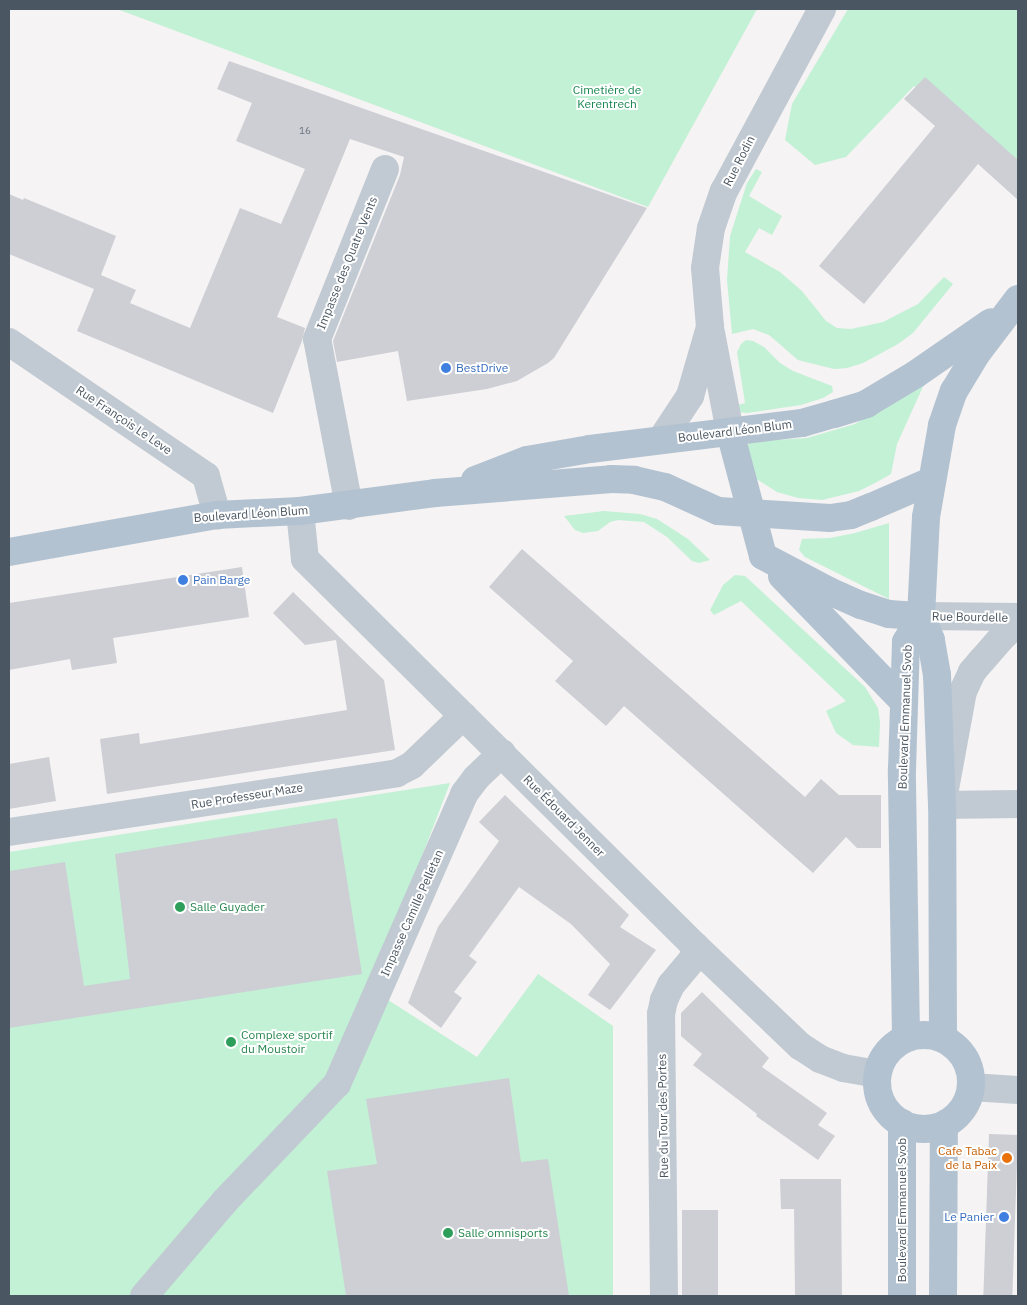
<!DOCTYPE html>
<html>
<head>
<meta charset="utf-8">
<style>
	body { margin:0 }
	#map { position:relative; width:1027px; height:1305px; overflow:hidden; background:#f5f3f3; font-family:"IBM Plex Sans",sans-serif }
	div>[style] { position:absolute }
	.green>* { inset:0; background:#c3f1d5 }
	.building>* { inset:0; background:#cdcfd5; transform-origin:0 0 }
	.minor>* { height:28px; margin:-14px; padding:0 14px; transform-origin:14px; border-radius:14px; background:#c1cad2 }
	.major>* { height:28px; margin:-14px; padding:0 14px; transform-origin:14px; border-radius:14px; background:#b3c2d1 }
	.major>.ring { margin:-14px; padding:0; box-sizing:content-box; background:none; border:28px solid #b3c2d1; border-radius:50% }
	.dots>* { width:14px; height:14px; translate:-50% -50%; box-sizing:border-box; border:2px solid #fff; border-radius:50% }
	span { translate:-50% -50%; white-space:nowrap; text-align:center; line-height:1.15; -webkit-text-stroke:4px #fff; paint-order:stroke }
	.number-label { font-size:10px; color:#6b747e }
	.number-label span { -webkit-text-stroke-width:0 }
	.park-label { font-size:12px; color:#17864f }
	.street-label { font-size:12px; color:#4a5661 }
	.shop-label { font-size:12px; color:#366cbe }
	.left { translate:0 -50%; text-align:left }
	.right { translate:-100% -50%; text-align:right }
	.leisure-label { font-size:12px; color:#27864d }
	.food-label { font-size:12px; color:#c56008 }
	.frame { position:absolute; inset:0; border:10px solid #4a5661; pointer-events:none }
</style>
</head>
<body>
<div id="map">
	<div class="green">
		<i style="clip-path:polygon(117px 9px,757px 9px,648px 207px)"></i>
		<i style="clip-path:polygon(848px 9px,1018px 9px,1018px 171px,914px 86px,846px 157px,815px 165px,785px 140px,792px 104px)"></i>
		<i style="clip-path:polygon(756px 169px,762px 172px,749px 196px,782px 216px,772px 235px,759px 228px,745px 252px,780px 272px,802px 291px,826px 321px,837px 328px,851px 329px,883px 322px,918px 304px,944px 277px,953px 284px,913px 333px,898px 344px,863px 363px,847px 368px,834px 369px,798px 360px,769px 335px,753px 329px,732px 334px,727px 280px,730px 236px,747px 183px)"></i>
		<i style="clip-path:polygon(746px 340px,753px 341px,764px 347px,780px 363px,793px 371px,832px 386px,833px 392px,823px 398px,801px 405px,747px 413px,738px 412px,731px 407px,745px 403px,737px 352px,741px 344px)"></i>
		<i style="clip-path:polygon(926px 380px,897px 444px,891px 474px,875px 483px,859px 491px,822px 500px,798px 498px,777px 492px,755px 478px,746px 451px,749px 442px,807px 438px,855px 424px)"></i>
		<i style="clip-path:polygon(604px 511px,640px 514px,657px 519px,688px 539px,710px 560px,699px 563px,692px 561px,667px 537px,644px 522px,618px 520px,610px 522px,598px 531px,583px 533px,575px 530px,564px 516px)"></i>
		<i style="clip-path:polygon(889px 523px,889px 599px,805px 557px,799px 550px,802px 539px,830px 538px,855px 533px)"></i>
		<i style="clip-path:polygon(735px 575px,745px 576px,865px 687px,878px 708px,880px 722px,879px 747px,853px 745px,836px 733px,826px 711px,846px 701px,741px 601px,714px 615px,710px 610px,723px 585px)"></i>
		<i style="clip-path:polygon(450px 783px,371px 989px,477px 1057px,538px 974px,613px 1026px,613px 1296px,9px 1296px,9px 852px)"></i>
	</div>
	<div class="building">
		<i style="clip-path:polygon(229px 61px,387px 117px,647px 208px,554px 358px,548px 363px,517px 381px,487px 389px,407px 401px,398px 351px,337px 362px,333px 341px,400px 175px,404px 157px,350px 139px,277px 317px,305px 328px,302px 341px,273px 413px,77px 331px,94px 289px,9px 254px,9px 194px,23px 200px,24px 198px,116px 236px,101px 275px,136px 290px,130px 303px,190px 328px,240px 208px,281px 224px,305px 169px,236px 141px,252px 103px,217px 89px)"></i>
		<i style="clip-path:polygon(925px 77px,1018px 160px,1018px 200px,978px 164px,864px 304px,819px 266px,935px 126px,904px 99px)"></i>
		<i style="clip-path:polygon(522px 549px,805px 797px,821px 779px,839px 795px,881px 795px,881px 848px,857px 848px,846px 837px,813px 873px,624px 706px,606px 726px,555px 681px,573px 661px,489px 587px)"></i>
		<i style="clip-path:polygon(242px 567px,249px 617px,113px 638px,117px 663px,72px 670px,70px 659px,9px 670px,9px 603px)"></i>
		<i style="clip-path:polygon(293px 592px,384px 680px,395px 750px,107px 794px,100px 739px,139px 733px,140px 744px,347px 710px,336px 640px,305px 645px,273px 613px)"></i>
		<i style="clip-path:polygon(49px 757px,56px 801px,9px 809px,9px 764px)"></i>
		<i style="clip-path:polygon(505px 795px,629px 915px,620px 927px,656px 950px,610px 1010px,588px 995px,610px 964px,571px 924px,519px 887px,469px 956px,477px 962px,454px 992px,462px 998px,441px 1028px,408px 1003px,438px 927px,499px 841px,479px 822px)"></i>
		<i style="clip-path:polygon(337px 818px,362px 974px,9px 1028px,9px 871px,65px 862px,84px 986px,130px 979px,115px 854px)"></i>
		<i style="clip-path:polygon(702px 992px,769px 1058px,762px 1067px,827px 1113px,818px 1125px,835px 1136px,818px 1160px,756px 1116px,757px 1114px,693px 1065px,702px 1054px,681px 1036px,681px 1013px)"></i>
		<i style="clip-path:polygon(509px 1078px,521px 1162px,548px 1159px,569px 1296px,346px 1296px,327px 1171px,377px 1164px,366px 1099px)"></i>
		<i style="left:989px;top:1134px;width:29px;height:162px;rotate:2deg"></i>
		<i style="clip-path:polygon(780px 1179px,841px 1179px,842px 1296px,795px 1296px,794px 1209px,781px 1209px)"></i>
		<i style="left:718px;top:1210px;width:86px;height:36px;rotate:90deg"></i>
	</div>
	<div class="minor">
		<i style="left:711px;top:333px;width:101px;rotate:79.1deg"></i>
		<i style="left:9px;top:342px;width:238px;rotate:34.2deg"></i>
		<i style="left:206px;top:476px;width:41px;rotate:74.2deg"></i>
		<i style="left:661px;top:440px;width:53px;rotate:-56.6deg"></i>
		<i style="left:690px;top:396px;width:72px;rotate:-73.8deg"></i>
		<i style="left:710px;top:327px;width:59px;rotate:-94.8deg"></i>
		<i style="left:705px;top:268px;width:40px;rotate:-81.5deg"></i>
		<i style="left:711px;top:228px;width:39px;rotate:-71deg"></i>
		<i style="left:724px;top:191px;width:207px;rotate:-61.7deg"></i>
		<i style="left:349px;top:506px;width:170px;rotate:-100.8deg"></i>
		<i style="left:317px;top:339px;width:183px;rotate:-68.2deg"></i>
		<i style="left:300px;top:511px;width:48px;rotate:84.1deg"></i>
		<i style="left:305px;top:559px;width:549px;rotate:44.78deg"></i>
		<i style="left:695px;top:946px;width:145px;rotate:43.6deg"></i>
		<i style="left:800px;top:1046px;width:24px;rotate:33deg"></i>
		<i style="left:820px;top:1059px;width:25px;rotate:21deg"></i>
		<i style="left:843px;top:1068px;width:35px;rotate:10deg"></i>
		<i style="left:921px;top:616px;width:97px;rotate:0.6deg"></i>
		<i style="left:1018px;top:623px;width:18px;rotate:139deg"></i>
		<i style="left:1004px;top:635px;width:33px;rotate:131deg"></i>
		<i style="left:982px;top:660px;width:16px;rotate:130deg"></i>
		<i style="left:972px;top:672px;width:21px;rotate:115deg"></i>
		<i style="left:963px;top:691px;width:116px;rotate:100.4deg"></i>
		<i style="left:942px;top:805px;width:76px;rotate:-0.8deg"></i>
		<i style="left:9px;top:832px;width:392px;rotate:-8.6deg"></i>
		<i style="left:397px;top:773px;width:17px;rotate:-28deg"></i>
		<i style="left:412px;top:765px;width:71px;rotate:-43.9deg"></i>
		<i style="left:971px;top:1087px;width:47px;rotate:3.7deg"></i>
		<i style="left:144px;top:1296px;width:125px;rotate:-49.5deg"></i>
		<i style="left:225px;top:1201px;width:162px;rotate:-46.3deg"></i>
		<i style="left:337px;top:1084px;width:317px;rotate:-66.3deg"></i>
		<i style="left:464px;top:794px;width:20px;rotate:-53deg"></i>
		<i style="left:476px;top:778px;width:36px;rotate:-44deg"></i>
		<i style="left:664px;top:1296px;width:282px;rotate:-90.6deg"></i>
		<i style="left:661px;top:1014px;width:14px;rotate:-78deg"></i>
		<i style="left:664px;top:1000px;width:17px;rotate:-65deg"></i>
		<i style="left:671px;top:985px;width:34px;rotate:-50deg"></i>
		<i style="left:693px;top:959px;width:13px;rotate:-81deg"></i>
	</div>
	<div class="major">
		<i style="left:730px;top:432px;width:128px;rotate:75.1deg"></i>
		<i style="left:763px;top:556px;width:75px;rotate:27.9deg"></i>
		<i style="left:829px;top:591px;width:35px;rotate:24deg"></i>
		<i style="left:861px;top:605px;width:29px;rotate:18deg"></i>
		<i style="left:889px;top:614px;width:32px;rotate:4deg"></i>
		<i style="left:475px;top:480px;width:56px;rotate:-21deg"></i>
		<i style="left:527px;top:460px;width:64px;rotate:-9.9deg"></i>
		<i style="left:590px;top:449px;width:214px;rotate:-7deg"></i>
		<i style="left:802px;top:423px;width:33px;rotate:-16deg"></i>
		<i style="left:834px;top:414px;width:34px;rotate:-17deg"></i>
		<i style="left:866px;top:404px;width:58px;rotate:-31deg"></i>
		<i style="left:916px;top:374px;width:91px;rotate:-34.7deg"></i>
		<i style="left:9px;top:552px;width:211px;rotate:-10.1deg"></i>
		<i style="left:217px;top:515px;width:83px;rotate:-2.8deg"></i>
		<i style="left:300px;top:511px;width:136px;rotate:-7.6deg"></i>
		<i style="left:435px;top:493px;width:177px;rotate:-4.5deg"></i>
		<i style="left:611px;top:479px;width:23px;rotate:2deg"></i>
		<i style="left:634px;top:480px;width:32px;rotate:13deg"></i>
		<i style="left:665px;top:487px;width:58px;rotate:24.4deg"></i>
		<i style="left:718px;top:511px;width:112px;rotate:3.6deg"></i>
		<i style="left:830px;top:518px;width:21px;rotate:-8deg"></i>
		<i style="left:851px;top:515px;width:22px;rotate:-22deg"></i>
		<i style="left:871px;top:507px;width:65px;rotate:-23.4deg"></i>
		<i style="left:782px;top:576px;width:175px;rotate:45.9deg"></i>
		<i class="ring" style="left:877px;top:1035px;width:66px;height:66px"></i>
		<i style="left:906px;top:1037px;width:268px;rotate:-90.9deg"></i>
		<i style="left:902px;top:769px;width:127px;rotate:-88.2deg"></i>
		<i style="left:906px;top:642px;width:30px;rotate:-60deg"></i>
		<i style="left:943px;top:1038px;width:233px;rotate:-90.2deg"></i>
		<i style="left:942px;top:805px;width:130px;rotate:-92.2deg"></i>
		<i style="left:937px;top:675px;width:36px;rotate:-100deg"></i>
		<i style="left:931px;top:640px;width:26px;rotate:-113deg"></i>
		<i style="left:921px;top:616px;width:99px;rotate:-87.1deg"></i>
		<i style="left:926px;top:517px;width:93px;rotate:-80.1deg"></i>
		<i style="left:942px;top:425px;width:36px;rotate:-71deg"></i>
		<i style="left:954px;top:391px;width:44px;rotate:-58.8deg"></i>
		<i style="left:977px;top:353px;width:68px;rotate:-52.8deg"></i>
		<i style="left:902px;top:1296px;width:173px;rotate:-90deg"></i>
		<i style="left:943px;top:1296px;width:171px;rotate:-89.7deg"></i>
	</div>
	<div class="dots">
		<i style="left:446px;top:368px;background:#3f7fe0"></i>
		<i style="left:183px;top:580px;background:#3f7fe0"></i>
		<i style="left:180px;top:907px;background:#2e9e5b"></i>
		<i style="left:231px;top:1042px;background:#2e9e5b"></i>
		<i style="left:1007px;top:1158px;background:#e8710a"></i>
		<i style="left:1004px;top:1217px;background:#3f7fe0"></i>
		<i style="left:448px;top:1233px;background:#2e9e5b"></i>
	</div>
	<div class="number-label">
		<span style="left:305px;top:131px">16</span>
	</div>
	<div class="park-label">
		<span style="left:607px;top:97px">Cimetière de<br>Kerentrech</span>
	</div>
	<div class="street-label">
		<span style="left:739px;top:161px;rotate:-63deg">Rue Rodin</span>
		<span style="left:347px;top:263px;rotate:-68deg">Impasse des Quatre Vents</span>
		<span style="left:124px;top:420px;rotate:34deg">Rue François Le Leve</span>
		<span style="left:735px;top:431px;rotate:-7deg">Boulevard Léon Blum</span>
		<span style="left:251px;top:514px;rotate:-4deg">Boulevard Léon Blum</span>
		<span style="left:970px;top:617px;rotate:1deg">Rue Bourdelle</span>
		<span style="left:905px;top:717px;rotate:-88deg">Boulevard Emmanuel Svob</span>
		<span style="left:247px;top:796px;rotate:-9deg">Rue Professeur Maze</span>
		<span style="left:564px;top:816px;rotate:45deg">Rue Édouard Jenner</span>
		<span style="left:412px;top:913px;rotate:-66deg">Impasse Camille Pelletan</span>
		<span style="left:663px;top:1116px;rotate:-91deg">Rue du Tour des Portes</span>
		<span style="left:902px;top:1210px;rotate:-90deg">Boulevard Emmanuel Svob</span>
	</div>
	<div class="shop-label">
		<span class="left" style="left:456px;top:368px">BestDrive</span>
		<span class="left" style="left:193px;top:580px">Pain Barge</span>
		<span class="right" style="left:994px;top:1217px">Le Panier</span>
	</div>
	<div class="leisure-label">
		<span class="left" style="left:190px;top:907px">Salle Guyader</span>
		<span class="left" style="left:241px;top:1042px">Complexe sportif<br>du Moustoir</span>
		<span class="left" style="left:458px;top:1233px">Salle omnisports</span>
	</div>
	<div class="food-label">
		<span class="right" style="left:997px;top:1158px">Cafe Tabac<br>de la Paix</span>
	</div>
	<div class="frame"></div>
</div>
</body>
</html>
